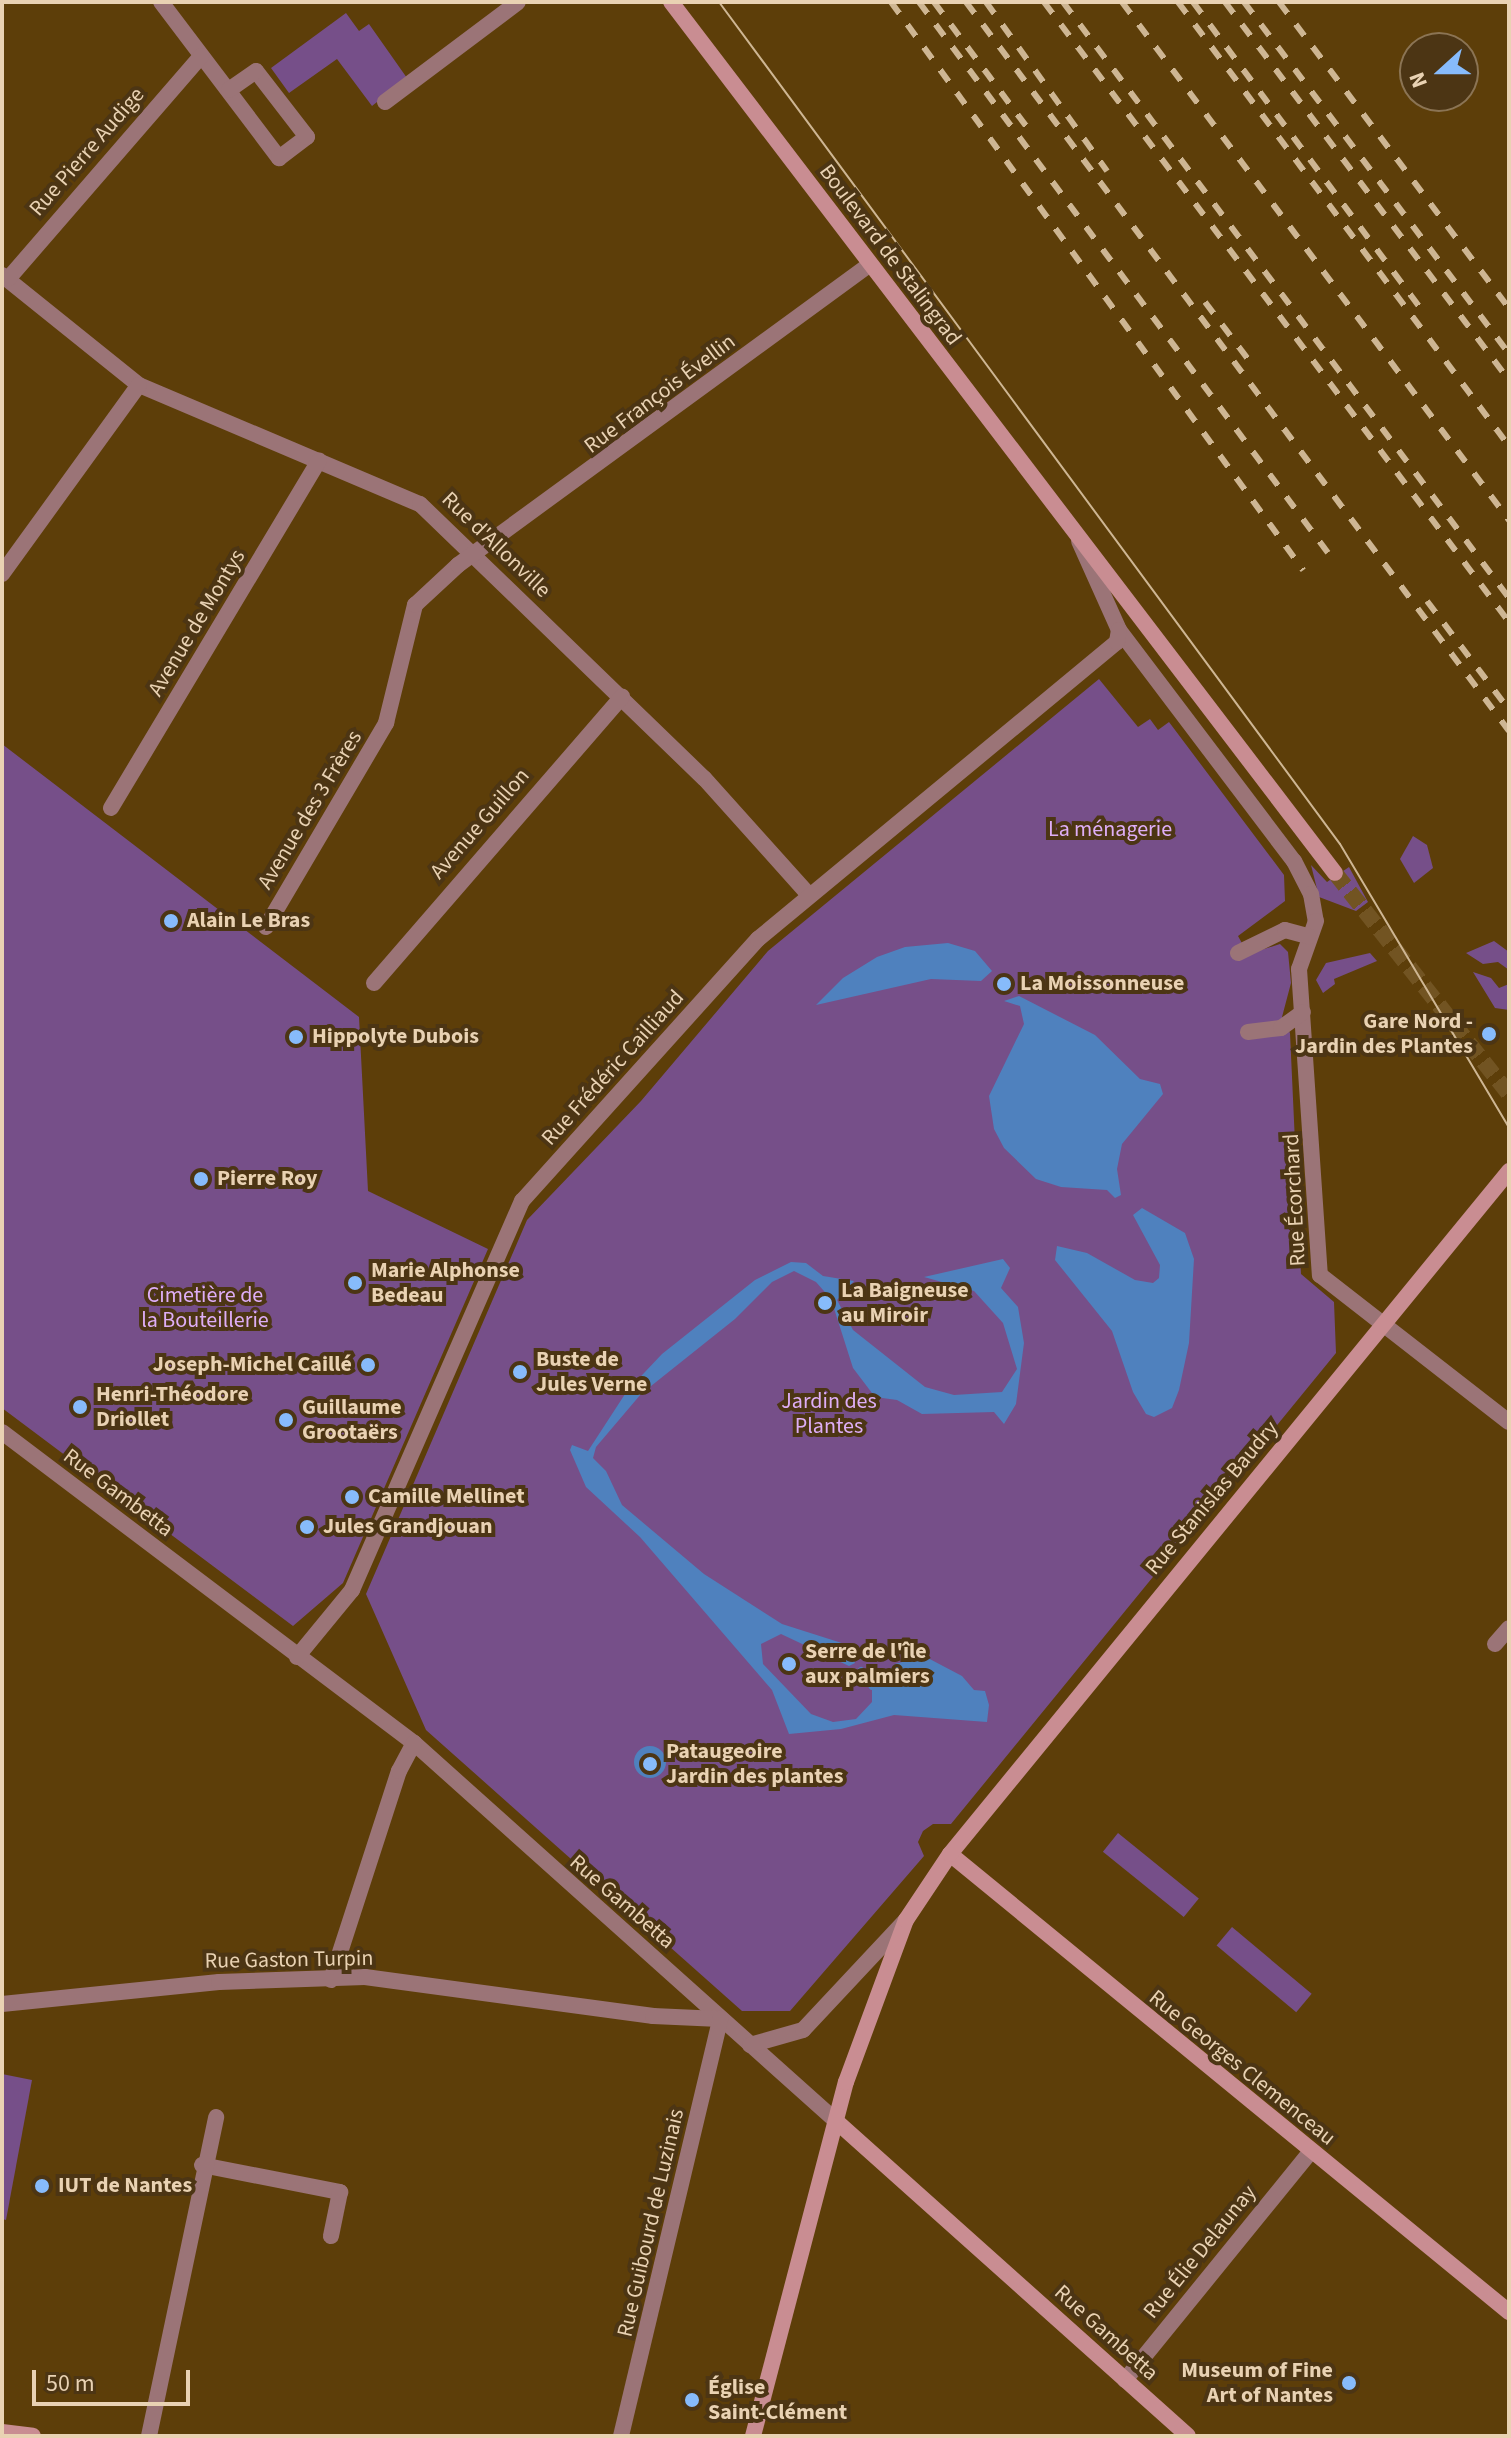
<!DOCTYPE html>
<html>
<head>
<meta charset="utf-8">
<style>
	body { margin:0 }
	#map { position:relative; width:1511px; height:2438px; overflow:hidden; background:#5d3e09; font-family:"Source Sans 3",sans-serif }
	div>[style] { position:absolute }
	.green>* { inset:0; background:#764f89; transform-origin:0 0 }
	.water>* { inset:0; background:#4f81be }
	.round { border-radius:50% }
	.stream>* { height:6px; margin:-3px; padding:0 3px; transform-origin:3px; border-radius:3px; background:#4f81be }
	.secondary-tunnel>* { height:16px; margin-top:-8px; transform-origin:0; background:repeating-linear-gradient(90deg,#725422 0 16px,transparent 0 24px) }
	.street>* { height:16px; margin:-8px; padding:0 8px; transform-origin:8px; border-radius:8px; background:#9b7477 }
	.secondary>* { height:16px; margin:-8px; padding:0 8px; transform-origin:8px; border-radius:8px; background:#c98d92 }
	.tram>* { height:2px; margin:-1px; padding:0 1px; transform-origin:1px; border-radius:1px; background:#ceb693 }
	.rail>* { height:6px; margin-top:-3px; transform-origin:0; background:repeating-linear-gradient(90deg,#ceb693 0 14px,transparent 0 28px) }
	.dots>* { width:22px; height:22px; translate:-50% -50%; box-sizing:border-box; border:4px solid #4c3514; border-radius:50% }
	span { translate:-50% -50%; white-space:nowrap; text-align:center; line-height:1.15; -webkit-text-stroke:8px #4c3514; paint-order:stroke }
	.street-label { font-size:22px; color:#e9d2b3 }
	.park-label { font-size:22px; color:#deaef6 }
	.poi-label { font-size:22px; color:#e9d2b3; font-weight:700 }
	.left { translate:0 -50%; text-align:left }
	.right { translate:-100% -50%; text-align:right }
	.frame { position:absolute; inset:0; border:4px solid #e9d2b3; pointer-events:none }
	.north { position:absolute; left:1399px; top:32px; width:80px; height:80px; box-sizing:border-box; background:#4c3514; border:2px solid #8b7454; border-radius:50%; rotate:249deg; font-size:22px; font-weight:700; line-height:32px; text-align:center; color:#e9d2b3 }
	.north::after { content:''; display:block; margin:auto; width:28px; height:36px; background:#87bbfb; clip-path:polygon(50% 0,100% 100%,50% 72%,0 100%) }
	.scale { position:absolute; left:32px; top:2370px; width:158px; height:36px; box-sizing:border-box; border:4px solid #e9d2b3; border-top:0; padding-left:10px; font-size:24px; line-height:28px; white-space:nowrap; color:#e9d2b3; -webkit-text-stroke:6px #4c3514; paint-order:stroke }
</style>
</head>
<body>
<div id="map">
	<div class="green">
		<i style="clip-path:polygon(346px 13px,359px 31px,369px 24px,407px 78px,372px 106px,337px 59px,289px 93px,271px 68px)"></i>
		<i style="clip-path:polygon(1099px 679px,1138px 727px,1150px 719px,1158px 730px,1169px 722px,1284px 875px,1285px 901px,1238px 936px,1248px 954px,1280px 944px,1288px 952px,1291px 983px,1282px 1017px,1290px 1033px,1301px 1274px,1334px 1302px,1336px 1353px,951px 1824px,933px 1824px,923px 1831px,918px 1842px,924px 1856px,790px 2011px,742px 2011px,426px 1730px,366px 1594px,527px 1220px,641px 1101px,768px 951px)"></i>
		<i style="clip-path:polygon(2px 744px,359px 1017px,368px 1191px,488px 1249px,343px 1583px,293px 1626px,2px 1408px)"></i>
		<i style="clip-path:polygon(1413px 836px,1427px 845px,1433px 868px,1414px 883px,1400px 859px)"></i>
		<i style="clip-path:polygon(1311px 865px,1327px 882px,1349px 867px,1368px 902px,1356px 911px,1319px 897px)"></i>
		<i style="clip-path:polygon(1494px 941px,1509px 952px,1509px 970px,1498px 962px,1483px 964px,1466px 953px)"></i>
		<i style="clip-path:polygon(1370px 953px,1377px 961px,1334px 979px,1335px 984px,1323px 993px,1316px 980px,1326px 963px)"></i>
		<i style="clip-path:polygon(1473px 972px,1491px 978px,1499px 988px,1509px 984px,1509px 1010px,1495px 1008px)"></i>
		<i style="left:1118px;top:1833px;width:104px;height:24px;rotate:39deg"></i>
		<i style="left:1232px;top:1927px;width:104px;height:24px;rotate:40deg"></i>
		<i style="clip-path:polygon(2px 2074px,32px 2080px,6px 2220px,2px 2219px)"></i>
	</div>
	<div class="water">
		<i style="clip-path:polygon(948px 943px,975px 951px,992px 971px,981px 981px,931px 979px,816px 1005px,843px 978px,877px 957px,905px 947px)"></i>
		<i style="clip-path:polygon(1019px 996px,1095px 1035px,1140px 1079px,1160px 1084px,1163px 1094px,1122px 1144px,1117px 1169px,1121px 1195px,1115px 1198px,1107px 1190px,1061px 1187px,1036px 1179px,1004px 1148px,994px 1129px,989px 1096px,1024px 1024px,1020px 1006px,1004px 1001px)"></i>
		<i style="clip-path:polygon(1142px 1208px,1185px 1233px,1194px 1259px,1189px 1343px,1179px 1390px,1172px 1408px,1154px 1417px,1146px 1414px,1133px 1392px,1112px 1331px,1055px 1260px,1057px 1246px,1087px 1253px,1135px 1280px,1153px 1283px,1159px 1278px,1160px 1265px,1133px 1215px)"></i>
		<i style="clip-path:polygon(1003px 1259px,1010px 1268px,1001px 1288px,1018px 1307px,1024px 1343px,1016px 1404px,1004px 1424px,994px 1412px,922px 1414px,897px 1400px,875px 1397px,853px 1368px,831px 1299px,816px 1282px,794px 1271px,772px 1282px,735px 1319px,641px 1394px,596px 1447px,593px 1458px,606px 1471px,622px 1505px,704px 1574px,782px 1624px,848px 1645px,855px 1663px,849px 1666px,781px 1634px,761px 1644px,763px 1664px,811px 1714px,833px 1722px,856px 1719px,872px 1702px,872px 1687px,895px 1664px,924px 1656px,962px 1676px,974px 1690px,985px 1691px,989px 1705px,987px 1722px,894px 1715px,841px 1729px,789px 1734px,772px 1690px,640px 1537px,586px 1487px,570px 1450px,572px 1445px,588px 1451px,627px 1391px,662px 1354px,755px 1280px,791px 1262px,806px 1263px,823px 1276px,854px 1281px,837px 1300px,853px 1330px,925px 1387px,954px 1395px,1002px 1392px,1017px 1369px,1003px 1323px,974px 1291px,924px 1277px)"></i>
		<i class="round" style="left:634px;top:1746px;width:32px;height:32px"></i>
	</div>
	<div class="stream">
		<i style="left:861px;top:1670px;width:20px;rotate:57deg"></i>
	</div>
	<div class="secondary-tunnel">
		<i style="left:1335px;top:873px;width:281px;rotate:51.8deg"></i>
	</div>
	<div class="street">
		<i style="left:161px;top:2px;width:196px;rotate:52.9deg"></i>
		<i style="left:279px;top:158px;width:35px;rotate:-37deg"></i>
		<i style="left:307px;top:137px;width:83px;rotate:-127.7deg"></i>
		<i style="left:256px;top:71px;width:33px;rotate:145deg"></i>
		<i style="left:385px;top:102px;width:166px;rotate:-36.9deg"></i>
		<i style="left:2px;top:275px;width:176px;rotate:38.8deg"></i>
		<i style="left:139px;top:385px;width:305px;rotate:23deg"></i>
		<i style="left:420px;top:504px;width:395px;rotate:44deg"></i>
		<i style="left:704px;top:778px;width:157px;rotate:48.1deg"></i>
		<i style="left:8px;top:279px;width:295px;rotate:-49.1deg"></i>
		<i style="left:1079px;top:541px;width:98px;rotate:65.8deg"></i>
		<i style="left:1119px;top:630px;width:290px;rotate:52.9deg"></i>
		<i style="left:1294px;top:861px;width:37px;rotate:63deg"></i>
		<i style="left:1311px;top:894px;width:27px;rotate:80deg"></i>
		<i style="left:1316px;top:921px;width:51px;rotate:109.5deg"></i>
		<i style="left:1299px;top:969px;width:307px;rotate:86.1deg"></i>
		<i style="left:1320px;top:1275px;width:239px;rotate:37.9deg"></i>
		<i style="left:2px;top:574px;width:233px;rotate:-54.1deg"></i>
		<i style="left:111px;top:808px;width:405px;rotate:-59.1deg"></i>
		<i style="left:266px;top:927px;width:237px;rotate:-59.5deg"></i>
		<i style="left:386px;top:723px;width:122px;rotate:-76.2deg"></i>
		<i style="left:415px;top:605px;width:59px;rotate:-42.9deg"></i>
		<i style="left:458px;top:565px;width:509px;rotate:-36.13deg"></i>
		<i style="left:1238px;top:953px;width:52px;rotate:-26.1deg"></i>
		<i style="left:1285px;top:930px;width:24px;rotate:15deg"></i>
		<i style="left:374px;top:983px;width:379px;rotate:-49.1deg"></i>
		<i style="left:1248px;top:1032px;width:33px;rotate:-7deg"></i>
		<i style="left:1281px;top:1028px;width:27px;rotate:-36deg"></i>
		<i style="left:2px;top:1432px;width:516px;rotate:37.05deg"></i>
		<i style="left:414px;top:1743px;width:567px;rotate:41.85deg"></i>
		<i style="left:1495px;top:1644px;width:21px;rotate:-49deg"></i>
		<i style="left:297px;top:1657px;width:87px;rotate:-50.6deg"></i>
		<i style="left:352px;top:1590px;width:425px;rotate:-66.4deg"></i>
		<i style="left:522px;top:1201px;width:353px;rotate:-48deg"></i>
		<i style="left:758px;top:939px;width:466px;rotate:-39.6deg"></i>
		<i style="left:1117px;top:642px;width:12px;rotate:-81deg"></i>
		<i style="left:331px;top:1980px;width:220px;rotate:-72deg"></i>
		<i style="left:399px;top:1771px;width:32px;rotate:-62deg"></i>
		<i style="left:2px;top:2004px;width:218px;rotate:-5.8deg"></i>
		<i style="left:219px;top:1982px;width:146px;rotate:-2deg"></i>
		<i style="left:365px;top:1977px;width:291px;rotate:7.7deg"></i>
		<i style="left:653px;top:2016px;width:67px;rotate:2.6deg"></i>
		<i style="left:750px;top:2045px;width:55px;rotate:-15.8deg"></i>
		<i style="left:803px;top:2030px;width:149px;rotate:-46.9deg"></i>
		<i style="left:202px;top:2165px;width:141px;rotate:11.1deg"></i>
		<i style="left:340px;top:2192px;width:45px;rotate:101.6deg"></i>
		<i style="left:1125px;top:2380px;width:294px;rotate:-50.9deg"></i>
		<i style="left:149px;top:2436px;width:326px;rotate:-78.1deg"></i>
		<i style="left:621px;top:2436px;width:429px;rotate:-76.6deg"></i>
	</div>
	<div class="secondary">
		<i style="left:671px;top:2px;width:1095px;rotate:52.68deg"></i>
		<i style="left:950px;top:1854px;width:723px;rotate:39.33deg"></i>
		<i style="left:836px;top:2121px;width:472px;rotate:41.8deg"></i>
		<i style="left:2px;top:2432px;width:31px;rotate:7deg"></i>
		<i style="left:753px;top:2436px;width:366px;rotate:-75.3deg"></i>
		<i style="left:846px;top:2082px;width:173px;rotate:-69.7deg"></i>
		<i style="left:906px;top:1920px;width:79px;rotate:-56.3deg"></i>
		<i style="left:950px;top:1854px;width:883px;rotate:-50.7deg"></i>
	</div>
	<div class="tram">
		<i style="left:719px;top:2px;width:1046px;rotate:53.59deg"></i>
		<i style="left:1340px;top:844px;width:330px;rotate:59.2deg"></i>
	</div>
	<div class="rail">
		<i style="left:891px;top:2px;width:702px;rotate:54.04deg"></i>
		<i style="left:919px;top:2px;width:686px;rotate:53.41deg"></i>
		<i style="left:934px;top:2px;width:159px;rotate:53.4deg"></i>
		<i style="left:966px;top:2px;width:909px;rotate:53.32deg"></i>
		<i style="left:986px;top:2px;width:208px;rotate:54.4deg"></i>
		<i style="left:1044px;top:2px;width:775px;rotate:53.13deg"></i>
		<i style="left:1063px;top:2px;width:744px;rotate:53.19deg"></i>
		<i style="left:1122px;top:2px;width:647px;rotate:53.24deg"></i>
		<i style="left:1178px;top:2px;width:554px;rotate:53.3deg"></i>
		<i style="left:1193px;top:2px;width:384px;rotate:53.4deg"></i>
		<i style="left:1225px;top:2px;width:473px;rotate:53.1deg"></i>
		<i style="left:1244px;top:2px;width:441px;rotate:53deg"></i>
		<i style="left:1279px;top:2px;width:383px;rotate:53.1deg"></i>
		<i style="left:1205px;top:302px;width:76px;rotate:53deg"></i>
		<i style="left:1427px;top:601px;width:136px;rotate:53deg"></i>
	</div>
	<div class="dots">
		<i style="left:171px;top:921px;background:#87bbfb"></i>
		<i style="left:1004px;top:984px;background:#87bbfb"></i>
		<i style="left:1489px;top:1034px;background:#87bbfb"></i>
		<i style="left:296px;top:1037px;background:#87bbfb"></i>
		<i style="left:201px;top:1179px;background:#87bbfb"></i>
		<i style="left:355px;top:1283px;background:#87bbfb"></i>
		<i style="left:825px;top:1303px;background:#87bbfb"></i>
		<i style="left:368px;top:1365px;background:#87bbfb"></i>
		<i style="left:520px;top:1372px;background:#87bbfb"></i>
		<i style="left:80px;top:1407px;background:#87bbfb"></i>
		<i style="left:286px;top:1420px;background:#87bbfb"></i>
		<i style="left:352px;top:1497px;background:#87bbfb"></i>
		<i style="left:307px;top:1527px;background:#87bbfb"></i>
		<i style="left:789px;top:1664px;background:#87bbfb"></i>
		<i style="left:650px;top:1764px;background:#87bbfb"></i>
		<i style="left:42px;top:2186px;background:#87bbfb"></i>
		<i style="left:1349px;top:2383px;background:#87bbfb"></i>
		<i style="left:692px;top:2400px;background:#87bbfb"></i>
	</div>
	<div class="street-label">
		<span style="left:87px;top:152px;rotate:-49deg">Rue Pierre Audige</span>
		<span style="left:890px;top:255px;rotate:53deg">Boulevard de Stalingrad</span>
		<span style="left:660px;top:394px;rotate:-37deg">Rue François Évellin</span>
		<span style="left:496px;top:545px;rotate:44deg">Rue d'Allonville</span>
		<span style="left:197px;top:623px;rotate:-59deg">Avenue de Montys</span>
		<span style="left:310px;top:810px;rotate:-59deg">Avenue des 3 Frères</span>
		<span style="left:480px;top:824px;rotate:-49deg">Avenue Guillon</span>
		<span style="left:613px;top:1068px;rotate:-48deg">Rue Frédéric Cailliaud</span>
		<span style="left:1295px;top:1200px;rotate:-93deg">Rue Écorchard</span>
		<span style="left:118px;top:1493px;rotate:37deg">Rue Gambetta</span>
		<span style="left:1212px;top:1498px;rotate:-50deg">Rue Stanislas Baudry</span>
		<span style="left:622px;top:1902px;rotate:41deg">Rue Gambetta</span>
		<span style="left:289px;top:1960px;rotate:-1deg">Rue Gaston Turpin</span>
		<span style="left:1242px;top:2068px;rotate:39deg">Rue Georges Clemenceau</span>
		<span style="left:651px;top:2223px;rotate:-77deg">Rue Guibourd de Luzinais</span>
		<span style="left:1200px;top:2252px;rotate:-51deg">Rue Élie Delaunay</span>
		<span style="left:1106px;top:2333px;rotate:42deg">Rue Gambetta</span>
	</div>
	<div class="park-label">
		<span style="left:1110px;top:830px">La ménagerie</span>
		<span style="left:205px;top:1308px">Cimetière de<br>la Bouteillerie</span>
		<span style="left:829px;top:1414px">Jardin des<br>Plantes</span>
	</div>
	<div class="poi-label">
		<span class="left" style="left:187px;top:921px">Alain Le Bras</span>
		<span class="left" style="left:1020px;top:984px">La Moissonneuse</span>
		<span class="right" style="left:1473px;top:1034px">Gare Nord -<br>Jardin des Plantes</span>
		<span class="left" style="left:312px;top:1037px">Hippolyte Dubois</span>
		<span class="left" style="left:217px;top:1179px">Pierre Roy</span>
		<span class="left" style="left:371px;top:1283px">Marie Alphonse<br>Bedeau</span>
		<span class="left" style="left:841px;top:1303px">La Baigneuse<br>au Miroir</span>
		<span class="left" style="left:536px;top:1372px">Buste de<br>Jules Verne</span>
		<span class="right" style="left:352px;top:1365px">Joseph-Michel Caillé</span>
		<span class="left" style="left:96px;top:1407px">Henri-Théodore<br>Driollet</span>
		<span class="left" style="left:302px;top:1420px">Guillaume<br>Grootaërs</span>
		<span class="left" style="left:368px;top:1497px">Camille Mellinet</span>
		<span class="left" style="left:323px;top:1527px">Jules Grandjouan</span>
		<span class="left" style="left:805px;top:1664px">Serre de l'île<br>aux palmiers</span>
		<span class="left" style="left:666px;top:1764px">Pataugeoire<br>Jardin des plantes</span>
		<span class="left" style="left:58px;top:2186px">IUT de Nantes</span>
		<span class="right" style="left:1333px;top:2383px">Museum of Fine<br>Art of Nantes</span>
		<span class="left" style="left:708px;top:2400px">Église<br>Saint-Clément</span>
	</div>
	<div class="frame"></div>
	<div class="north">N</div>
	<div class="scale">50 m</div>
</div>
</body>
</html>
